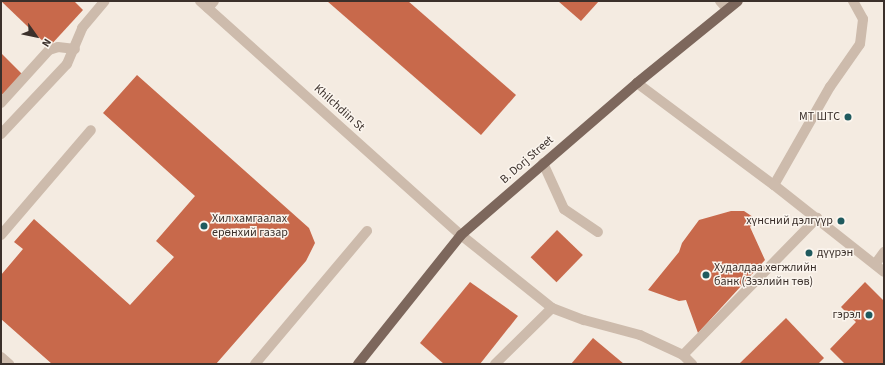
<!DOCTYPE html>
<html>
<head>
<meta charset="utf-8">
<style>
	body { margin:0 }
	#map { position:relative; width:885px; height:365px; overflow:hidden; background:#f4ebe1; font-family:"Source Sans 3",sans-serif }
	div>[style] { position:absolute }
	.building>* { inset:0; background:#c8694b; transform-origin:0 0 }
	.service>* { height:10px; margin:-5px; padding:0 5px; transform-origin:5px; border-radius:5px; background:#cdbbac }
	.minor>* { height:10px; margin:-5px; padding:0 5px; transform-origin:5px; border-radius:5px; background:#cdbbac }
	.tertiary>* { height:10px; margin:-5px; padding:0 5px; transform-origin:5px; border-radius:5px; background:#cdbbac }
	.primary>* { height:10px; margin:-5px; padding:0 5px; transform-origin:5px; border-radius:5px; background:#7d675c }
	.dots>* { width:11px; height:11px; translate:-50% -50%; box-sizing:border-box; border:2px solid #fbf5ee; border-radius:50% }
	span { translate:-50% -50%; white-space:nowrap; text-align:center; line-height:1.15; -webkit-text-stroke:3px #fbf5ee; paint-order:stroke }
	.street-label { font-size:12px; color:#3b302b }
	.poi-label { font-size:12px; color:#3b302b }
	.right { translate:-100% -50%; text-align:right }
	.left { translate:0 -50%; text-align:left }
	.frame { position:absolute; inset:0; border:2px solid #3b302b; pointer-events:none }
	.north { position:absolute; left:16px; top:16px; width:40px; height:40px; -webkit-text-stroke:3px #fbf5ee; paint-order:stroke; rotate:123deg; font-size:11px; font-weight:700; line-height:16px; text-align:center; color:#3b302b }
	.north::after { content:''; display:block; margin:auto; width:14px; height:18px; background:#3b302b; clip-path:polygon(50% 0,100% 100%,50% 72%,0 100%) }
</style>
</head>
<body>
<div id="map">
	<div class="building">
		<i style="clip-path:polygon(1px 1px,74px 1px,83px 10px,49px 47px)"></i>
		<i style="clip-path:polygon(327px 1px,408px 1px,516px 95px,481px 135px)"></i>
		<i style="clip-path:polygon(558px 1px,599px 1px,581px 21px)"></i>
		<i style="clip-path:polygon(1px 53px,23px 75px,5px 96px,1px 93px)"></i>
		<i style="clip-path:polygon(137px 75px,309px 228px,315px 243px,306px 261px,216px 364px,52px 364px,1px 319px,1px 275px,23px 249px,14px 242px,34px 219px,130px 305px,174px 257px,156px 241px,195px 196px,103px 113px)"></i>
		<i style="clip-path:polygon(731px 211px,744px 211px,756px 219px,750px 227px,765px 260px,698px 333px,686px 300px,679px 301px,648px 290px,679px 252px,682px 243px,699px 220px)"></i>
		<i style="left:557px;top:230px;width:36px;height:38px;rotate:44deg"></i>
		<i style="clip-path:polygon(470px 282px,518px 316px,480px 364px,444px 364px,420px 343px)"></i>
		<i style="clip-path:polygon(865px 282px,884px 301px,884px 364px,845px 364px,830px 349px,856px 322px,841px 307px)"></i>
		<i style="clip-path:polygon(786px 318px,824px 358px,818px 364px,739px 364px)"></i>
		<i style="clip-path:polygon(593px 338px,624px 364px,571px 364px)"></i>
	</div>
	<div class="service">
		<i style="left:720px;top:1px;width:11px;rotate:49deg"></i>
		<i style="left:208px;top:8px;width:9px;rotate:-49deg"></i>
		<i style="left:1px;top:103px;width:72px;rotate:-47.8deg"></i>
		<i style="left:49px;top:50px;width:9px;rotate:-18deg"></i>
		<i style="left:58px;top:47px;width:17px;rotate:7deg"></i>
		<i style="left:1px;top:134px;width:96px;rotate:-46.7deg"></i>
		<i style="left:67px;top:64px;width:39px;rotate:-67deg"></i>
		<i style="left:82px;top:28px;width:35px;rotate:-50deg"></i>
		<i style="left:543px;top:163px;width:51px;rotate:65.5deg"></i>
		<i style="left:564px;top:209px;width:41px;rotate:34.1deg"></i>
		<i style="left:774px;top:185px;width:113px;rotate:-60.3deg"></i>
		<i style="left:830px;top:87px;width:52px;rotate:-55.1deg"></i>
		<i style="left:860px;top:44px;width:25px;rotate:-83deg"></i>
		<i style="left:863px;top:19px;width:21px;rotate:-119deg"></i>
		<i style="left:1px;top:235px;width:138px;rotate:-49.4deg"></i>
		<i style="left:461px;top:235px;width:117px;rotate:38.7deg"></i>
		<i style="left:552px;top:308px;width:34px;rotate:21deg"></i>
		<i style="left:584px;top:320px;width:58px;rotate:15deg"></i>
		<i style="left:640px;top:335px;width:47px;rotate:24.9deg"></i>
		<i style="left:683px;top:355px;width:13px;rotate:45deg"></i>
		<i style="left:876px;top:263px;width:14px;rotate:-54deg"></i>
		<i style="left:683px;top:355px;width:192px;rotate:-45.6deg"></i>
		<i style="left:1px;top:357px;width:11px;rotate:41deg"></i>
		<i style="left:255px;top:364px;width:174px;rotate:-49.9deg"></i>
		<i style="left:495px;top:364px;width:80px;rotate:-44.5deg"></i>
	</div>
	<div class="minor">
		<i style="left:637px;top:83px;width:171px;rotate:36.7deg"></i>
		<i style="left:774px;top:185px;width:140px;rotate:38.3deg"></i>
	</div>
	<div class="tertiary">
		<i style="left:200px;top:1px;width:351px;rotate:41.9deg"></i>
	</div>
	<div class="primary">
		<i style="left:358px;top:364px;width:165px;rotate:-51.4deg"></i>
		<i style="left:461px;top:235px;width:233px;rotate:-40.8deg"></i>
		<i style="left:637px;top:83px;width:130px;rotate:-39.1deg"></i>
	</div>
	<div class="dots">
		<i style="left:848px;top:117px;background:#1f5a5e"></i>
		<i style="left:841px;top:221px;background:#1f5a5e"></i>
		<i style="left:204px;top:226px;background:#1f5a5e"></i>
		<i style="left:809px;top:253px;background:#1f5a5e"></i>
		<i style="left:706px;top:275px;background:#1f5a5e"></i>
		<i style="left:869px;top:315px;background:#1f5a5e"></i>
	</div>
	<div class="street-label">
		<span style="left:339px;top:108px;rotate:42deg">Khilchdiin St</span>
		<span style="left:527px;top:160px;rotate:-41deg">B. Dorj Street</span>
	</div>
	<div class="poi-label">
		<span class="right" style="left:840px;top:117px">МТ ШТС</span>
		<span class="left" style="left:212px;top:226px">Хил хамгаалах<br>ерөнхий газар</span>
		<span class="right" style="left:833px;top:221px">хүнсний дэлгүүр</span>
		<span class="left" style="left:817px;top:253px">дүүрэн</span>
		<span class="left" style="left:714px;top:275px">Худалдаа хөгжлийн<br>банк (Зээлийн төв)</span>
		<span class="right" style="left:861px;top:315px">гэрэл</span>
	</div>
	<div class="frame"></div>
	<div class="north">N</div>
</div>
</body>
</html>
